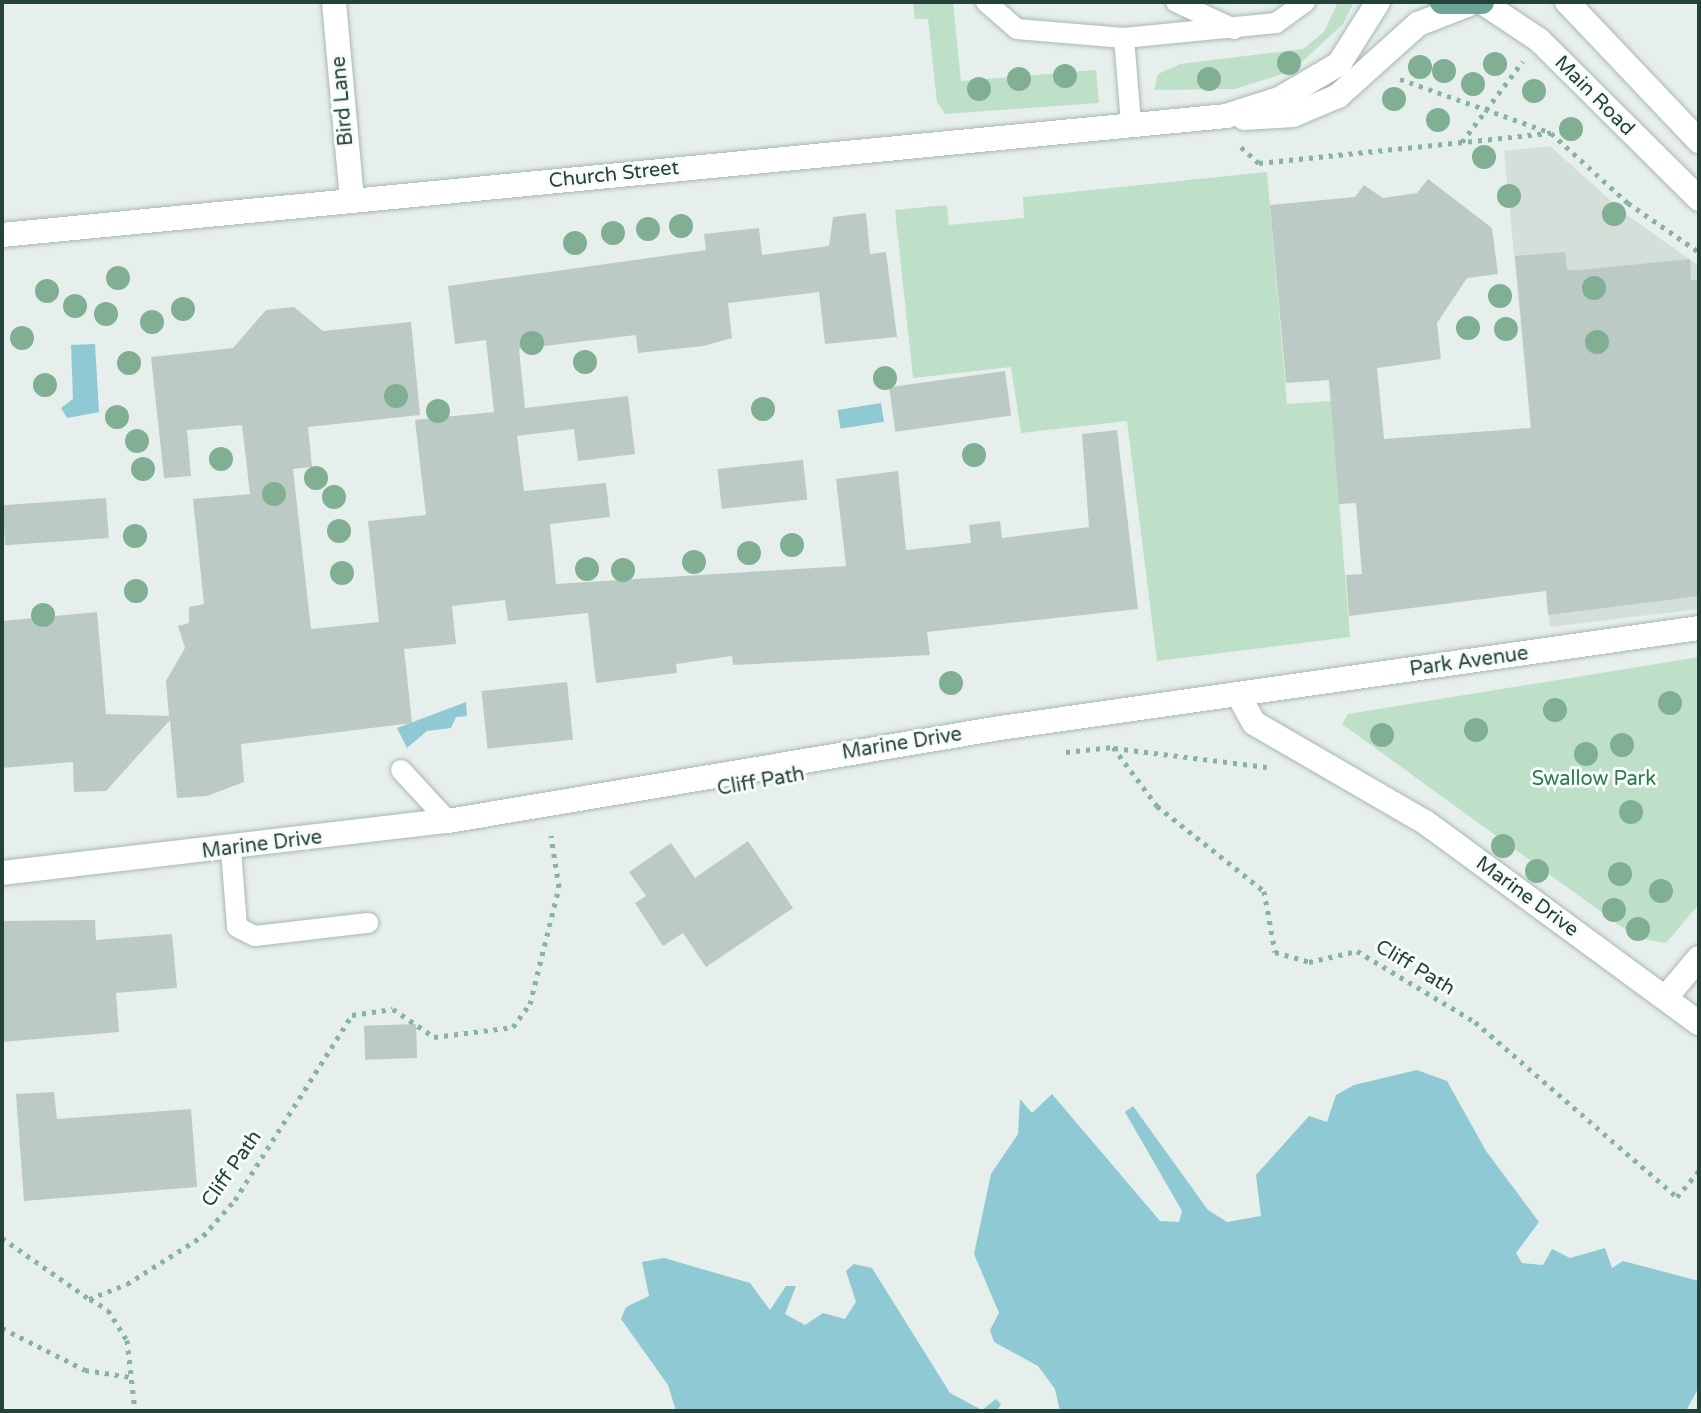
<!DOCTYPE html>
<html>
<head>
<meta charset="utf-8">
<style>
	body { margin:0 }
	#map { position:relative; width:1701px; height:1413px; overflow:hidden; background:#e6efeb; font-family:"Varela Round",sans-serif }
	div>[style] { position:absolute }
	.built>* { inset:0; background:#d4dfda }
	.green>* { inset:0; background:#bfe0c8 }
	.water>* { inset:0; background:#8ec9d4; transform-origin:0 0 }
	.building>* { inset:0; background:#bbcac4; transform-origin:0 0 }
	.path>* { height:5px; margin-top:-2.5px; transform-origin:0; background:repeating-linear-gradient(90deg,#86b3a5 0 4px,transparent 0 10px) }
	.roads { filter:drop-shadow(0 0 2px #a8b8b2) drop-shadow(0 0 2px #a8b8b2) }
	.service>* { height:20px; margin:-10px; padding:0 10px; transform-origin:10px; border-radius:10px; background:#fff }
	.minor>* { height:24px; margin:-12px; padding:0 12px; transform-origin:12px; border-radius:12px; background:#fff }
	.secondary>* { height:24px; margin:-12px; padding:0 12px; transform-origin:12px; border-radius:12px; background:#fff }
	.primary>* { height:24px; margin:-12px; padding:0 12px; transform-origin:12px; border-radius:12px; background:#6aa596 }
	.trees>* { width:24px; height:24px; margin:-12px; border-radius:50%; background:#80af93 }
	span { translate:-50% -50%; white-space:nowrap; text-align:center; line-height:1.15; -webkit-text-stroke:6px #f7fbf9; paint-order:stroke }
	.street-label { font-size:20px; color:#24423a }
	.park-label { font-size:20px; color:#2d7a4b }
	.frame { position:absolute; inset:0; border:4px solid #24423a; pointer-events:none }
</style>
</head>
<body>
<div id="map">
	<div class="built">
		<i style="clip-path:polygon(1550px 146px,1627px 215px,1699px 266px,1699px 609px,1550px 627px,1504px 151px)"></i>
	</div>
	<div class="green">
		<i style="clip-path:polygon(913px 2px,953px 2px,961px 81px,1096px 70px,1099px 103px,945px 114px,937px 102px,928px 19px,915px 19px)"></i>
		<i style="clip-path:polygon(1338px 2px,1354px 2px,1343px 24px,1292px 71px,1235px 89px,1154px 90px,1158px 74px,1180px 64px,1303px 49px,1324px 32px)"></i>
		<i style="clip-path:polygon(1267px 172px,1287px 404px,1331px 401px,1350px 637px,1157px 661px,1127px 421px,1021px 433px,1011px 367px,913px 378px,895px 210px,947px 205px,949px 225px,1024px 218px,1023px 197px)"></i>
		<i style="clip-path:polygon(1699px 657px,1699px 904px,1666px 943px,1637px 938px,1342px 724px,1348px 714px)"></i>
	</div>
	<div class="water">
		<i style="clip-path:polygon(95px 344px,99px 412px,67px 418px,61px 408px,73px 399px,71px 345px)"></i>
		<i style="left:881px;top:403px;width:19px;height:44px;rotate:81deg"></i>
		<i style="clip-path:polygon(466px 702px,467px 716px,456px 717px,451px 728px,427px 731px,407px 748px,397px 728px)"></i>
		<i style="clip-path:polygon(1417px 1070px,1447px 1081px,1486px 1151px,1539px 1222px,1516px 1253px,1522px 1263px,1543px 1265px,1552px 1249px,1570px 1258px,1605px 1248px,1612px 1268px,1623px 1261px,1699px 1281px,1699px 1387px,1686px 1411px,1060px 1411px,1055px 1389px,1038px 1366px,994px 1342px,990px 1330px,999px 1313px,974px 1254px,991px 1174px,1018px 1134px,1020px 1099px,1032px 1113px,1052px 1094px,1160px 1221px,1179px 1222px,1182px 1211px,1125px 1112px,1133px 1106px,1208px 1210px,1227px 1222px,1261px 1216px,1256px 1175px,1309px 1116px,1327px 1122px,1336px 1095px,1354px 1085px)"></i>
		<i style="clip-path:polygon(664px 1258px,750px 1283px,770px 1310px,786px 1286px,796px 1286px,785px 1314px,805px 1325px,823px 1313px,845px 1319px,856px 1302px,846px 1271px,854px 1264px,872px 1268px,950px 1393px,982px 1410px,996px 1399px,1001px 1404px,997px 1411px,676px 1411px,668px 1385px,621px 1319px,626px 1307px,649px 1296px,642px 1262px)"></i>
	</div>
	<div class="building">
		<i style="clip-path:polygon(1428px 179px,1492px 228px,1498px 274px,1467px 278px,1437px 323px,1441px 359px,1377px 368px,1384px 439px,1531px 428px,1515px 256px,1565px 252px,1567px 270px,1579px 270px,1690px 259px,1691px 280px,1699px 280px,1699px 596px,1548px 615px,1546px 591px,1349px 616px,1346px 575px,1362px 574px,1356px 503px,1339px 504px,1329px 380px,1286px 383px,1270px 205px,1355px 197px,1364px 185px,1383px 198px,1417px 193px)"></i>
		<i style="clip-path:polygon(866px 213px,870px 254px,886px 252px,897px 337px,825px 344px,819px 292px,728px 303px,732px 338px,703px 346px,638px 353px,636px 335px,519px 349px,525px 408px,628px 396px,635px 454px,578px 461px,574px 429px,517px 436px,524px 491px,606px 483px,610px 517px,550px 524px,556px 584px,846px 566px,836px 479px,898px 471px,906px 550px,971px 543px,969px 525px,1000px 521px,1002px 538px,1089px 527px,1082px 434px,1117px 430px,1138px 609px,927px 632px,930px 655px,733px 665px,732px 656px,676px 664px,677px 673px,596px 683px,588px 613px,508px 621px,505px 600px,452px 606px,456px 644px,404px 649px,412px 723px,241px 744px,244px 782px,207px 796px,177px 798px,170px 720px,106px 791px,74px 792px,73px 762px,2px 768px,2px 621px,97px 612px,106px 714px,169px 716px,166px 681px,185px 648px,178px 626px,189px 623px,189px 607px,204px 604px,193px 499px,250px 494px,242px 425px,187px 430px,191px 476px,164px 478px,151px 357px,233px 348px,266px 310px,294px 307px,323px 331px,411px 322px,420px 415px,308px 427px,312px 467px,293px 469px,311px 629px,379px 622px,368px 521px,426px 515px,415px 420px,494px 412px,486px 340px,455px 344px,448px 286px,706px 250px,704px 234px,759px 228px,762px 255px,829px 246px,833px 217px)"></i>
		<i style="left:1005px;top:371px;width:45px;height:117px;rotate:82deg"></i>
		<i style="left:803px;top:460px;width:40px;height:86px;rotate:84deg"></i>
		<i style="left:106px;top:498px;width:40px;height:104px;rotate:86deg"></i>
		<i style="left:567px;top:682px;width:58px;height:86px;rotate:84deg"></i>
		<i style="clip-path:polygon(748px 841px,793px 908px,706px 967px,683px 933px,663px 946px,635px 903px,646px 896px,629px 872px,671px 843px,695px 878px)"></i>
		<i style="clip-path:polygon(95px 920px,96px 940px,172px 934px,177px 988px,116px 993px,119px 1032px,2px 1042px,2px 921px)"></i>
		<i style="left:416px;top:1024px;width:34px;height:52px;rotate:88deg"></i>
		<i style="clip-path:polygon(54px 1092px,57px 1119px,191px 1109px,197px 1187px,24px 1201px,16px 1094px)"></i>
	</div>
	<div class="path">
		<i style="left:1400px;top:79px;width:158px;rotate:19.6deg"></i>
		<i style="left:1462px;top:142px;width:101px;rotate:-53deg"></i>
		<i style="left:1241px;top:147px;width:24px;rotate:42deg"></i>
		<i style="left:1259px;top:163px;width:294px;rotate:-5.9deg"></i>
		<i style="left:1551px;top:133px;width:104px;rotate:42.3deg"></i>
		<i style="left:1628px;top:203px;width:86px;rotate:34.6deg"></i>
		<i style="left:1114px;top:748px;width:154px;rotate:7.1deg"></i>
		<i style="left:1066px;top:752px;width:47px;rotate:-6.1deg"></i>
		<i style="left:1113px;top:747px;width:74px;rotate:53.3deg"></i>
		<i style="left:1157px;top:806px;width:137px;rotate:38.5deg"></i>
		<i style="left:1264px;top:891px;width:62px;rotate:79.8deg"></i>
		<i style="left:1275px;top:952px;width:35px;rotate:16deg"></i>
		<i style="left:1309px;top:962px;width:49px;rotate:-12.9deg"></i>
		<i style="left:1357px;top:951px;width:138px;rotate:31deg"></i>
		<i style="left:1475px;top:1022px;width:267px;rotate:40.9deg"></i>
		<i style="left:1677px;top:1197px;width:34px;rotate:-50deg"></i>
		<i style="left:2px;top:1238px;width:106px;rotate:35deg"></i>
		<i style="left:89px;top:1299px;width:41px;rotate:-21.5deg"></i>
		<i style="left:127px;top:1284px;width:90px;rotate:-32.3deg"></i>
		<i style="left:203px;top:1236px;width:48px;rotate:-48.4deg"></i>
		<i style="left:235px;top:1200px;width:219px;rotate:-57.7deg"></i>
		<i style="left:352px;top:1015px;width:41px;rotate:-8.3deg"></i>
		<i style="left:393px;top:1009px;width:50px;rotate:34.3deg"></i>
		<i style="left:434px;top:1037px;width:80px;rotate:-7.2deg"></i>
		<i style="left:513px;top:1027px;width:29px;rotate:-54deg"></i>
		<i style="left:530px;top:1004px;width:121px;rotate:-76.1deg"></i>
		<i style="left:559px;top:887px;width:52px;rotate:-98.9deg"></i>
		<i style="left:90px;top:1299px;width:21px;rotate:31deg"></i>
		<i style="left:108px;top:1310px;width:36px;rotate:58deg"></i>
		<i style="left:127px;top:1340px;width:71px;rotate:83.6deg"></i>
		<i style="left:2px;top:1328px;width:93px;rotate:26.8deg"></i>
		<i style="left:85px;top:1370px;width:47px;rotate:8.7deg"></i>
	</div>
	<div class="roads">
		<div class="service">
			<i style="left:986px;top:2px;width:41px;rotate:41.1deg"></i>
			<i style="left:1017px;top:29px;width:107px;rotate:4.8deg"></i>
			<i style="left:1124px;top:38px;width:86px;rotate:85.3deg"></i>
			<i style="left:1176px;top:2px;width:64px;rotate:25deg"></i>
			<i style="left:1124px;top:38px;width:153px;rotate:-5.6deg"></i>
			<i style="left:1276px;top:23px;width:36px;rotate:-36deg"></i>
			<i style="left:401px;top:770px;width:69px;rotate:47.3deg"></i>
			<i style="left:231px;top:850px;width:77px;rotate:85.5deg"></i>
			<i style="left:237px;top:927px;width:20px;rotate:27deg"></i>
			<i style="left:255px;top:936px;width:114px;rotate:-6.6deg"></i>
		</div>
		<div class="minor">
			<i style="left:334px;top:2px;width:199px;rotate:84.8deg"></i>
			<i style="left:1244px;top:118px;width:49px;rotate:-3.5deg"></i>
			<i style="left:1293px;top:115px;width:49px;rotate:-22.9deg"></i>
			<i style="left:1338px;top:96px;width:108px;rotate:-42deg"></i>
			<i style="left:1418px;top:24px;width:53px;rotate:-21.2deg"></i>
			<i style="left:2px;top:235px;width:1230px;rotate:-5.55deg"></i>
			<i style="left:1226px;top:116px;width:56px;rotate:-17.8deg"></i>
			<i style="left:1279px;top:99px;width:69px;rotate:-30.3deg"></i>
			<i style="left:1339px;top:64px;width:73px;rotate:-57.8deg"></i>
			<i style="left:1239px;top:696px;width:31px;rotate:61deg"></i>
			<i style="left:1254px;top:723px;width:198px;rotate:30.1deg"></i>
			<i style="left:1425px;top:822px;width:340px;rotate:36.3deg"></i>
			<i style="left:2px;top:873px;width:449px;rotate:-6.7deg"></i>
			<i style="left:448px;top:821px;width:560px;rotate:-9.56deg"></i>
			<i style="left:1000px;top:728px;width:706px;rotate:-8.14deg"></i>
			<i style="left:1666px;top:997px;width:51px;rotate:-49.8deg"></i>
		</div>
		<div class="secondary">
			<i style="left:1482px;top:2px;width:69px;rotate:33.7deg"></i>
			<i style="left:1539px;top:40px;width:226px;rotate:44.8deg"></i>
			<i style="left:1567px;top:2px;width:192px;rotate:46.5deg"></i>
		</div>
		<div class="primary">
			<i style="left:1442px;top:2px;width:40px"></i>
		</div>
	</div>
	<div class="trees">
		<i style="left:1289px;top:63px"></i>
		<i style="left:1495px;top:64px"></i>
		<i style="left:1420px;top:67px"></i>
		<i style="left:1444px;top:71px"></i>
		<i style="left:1065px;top:76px"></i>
		<i style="left:1019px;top:79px"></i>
		<i style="left:1209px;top:79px"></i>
		<i style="left:1473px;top:84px"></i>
		<i style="left:979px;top:89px"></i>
		<i style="left:1534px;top:91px"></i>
		<i style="left:1394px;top:99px"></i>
		<i style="left:1438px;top:120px"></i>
		<i style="left:1571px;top:129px"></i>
		<i style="left:1484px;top:157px"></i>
		<i style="left:1509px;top:196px"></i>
		<i style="left:1614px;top:214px"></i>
		<i style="left:681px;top:226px"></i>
		<i style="left:648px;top:229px"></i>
		<i style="left:613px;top:233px"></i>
		<i style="left:575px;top:243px"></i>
		<i style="left:118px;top:278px"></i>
		<i style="left:1594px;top:288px"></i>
		<i style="left:47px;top:291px"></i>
		<i style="left:1500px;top:296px"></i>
		<i style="left:75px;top:306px"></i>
		<i style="left:183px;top:309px"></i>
		<i style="left:106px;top:314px"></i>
		<i style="left:152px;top:322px"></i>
		<i style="left:1468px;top:328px"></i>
		<i style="left:1506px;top:329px"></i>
		<i style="left:22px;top:338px"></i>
		<i style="left:1597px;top:342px"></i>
		<i style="left:532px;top:343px"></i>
		<i style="left:585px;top:362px"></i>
		<i style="left:129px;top:363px"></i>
		<i style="left:885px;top:378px"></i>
		<i style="left:45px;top:385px"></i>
		<i style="left:396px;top:396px"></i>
		<i style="left:763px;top:409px"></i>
		<i style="left:438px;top:411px"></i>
		<i style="left:117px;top:417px"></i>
		<i style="left:137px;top:441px"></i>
		<i style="left:974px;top:455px"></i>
		<i style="left:221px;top:459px"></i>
		<i style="left:143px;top:469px"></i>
		<i style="left:316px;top:478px"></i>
		<i style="left:274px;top:494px"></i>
		<i style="left:334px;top:497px"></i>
		<i style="left:339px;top:531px"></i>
		<i style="left:135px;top:536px"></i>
		<i style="left:792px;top:545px"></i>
		<i style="left:749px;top:553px"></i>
		<i style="left:694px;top:562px"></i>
		<i style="left:587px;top:569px"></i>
		<i style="left:623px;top:570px"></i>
		<i style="left:342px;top:573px"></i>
		<i style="left:136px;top:591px"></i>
		<i style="left:43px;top:615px"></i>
		<i style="left:951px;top:683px"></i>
		<i style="left:1670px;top:703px"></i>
		<i style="left:1555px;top:710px"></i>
		<i style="left:1476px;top:730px"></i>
		<i style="left:1382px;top:735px"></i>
		<i style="left:1622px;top:745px"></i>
		<i style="left:1586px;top:754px"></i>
		<i style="left:1631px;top:812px"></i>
		<i style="left:1503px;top:846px"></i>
		<i style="left:1537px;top:871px"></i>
		<i style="left:1620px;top:874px"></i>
		<i style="left:1661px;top:891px"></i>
		<i style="left:1614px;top:910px"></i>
		<i style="left:1638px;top:929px"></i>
	</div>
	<div class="street-label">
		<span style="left:1594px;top:96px;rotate:45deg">Main Road</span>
		<span style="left:343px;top:101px;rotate:-95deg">Bird Lane</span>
		<span style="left:614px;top:175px;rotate:-6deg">Church Street</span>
		<span style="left:1469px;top:662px;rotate:-8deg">Park Avenue</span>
		<span style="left:902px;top:744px;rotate:-9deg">Marine Drive</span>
		<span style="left:761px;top:782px;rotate:-10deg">Cliff Path</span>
		<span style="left:262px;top:845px;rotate:-7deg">Marine Drive</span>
		<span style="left:1527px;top:897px;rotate:36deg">Marine Drive</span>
		<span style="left:1415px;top:968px;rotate:31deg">Cliff Path</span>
		<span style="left:232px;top:1169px;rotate:-55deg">Cliff Path</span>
	</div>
	<div class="park-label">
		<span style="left:1594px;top:779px">Swallow Park</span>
	</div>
	<div class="frame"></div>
</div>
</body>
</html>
